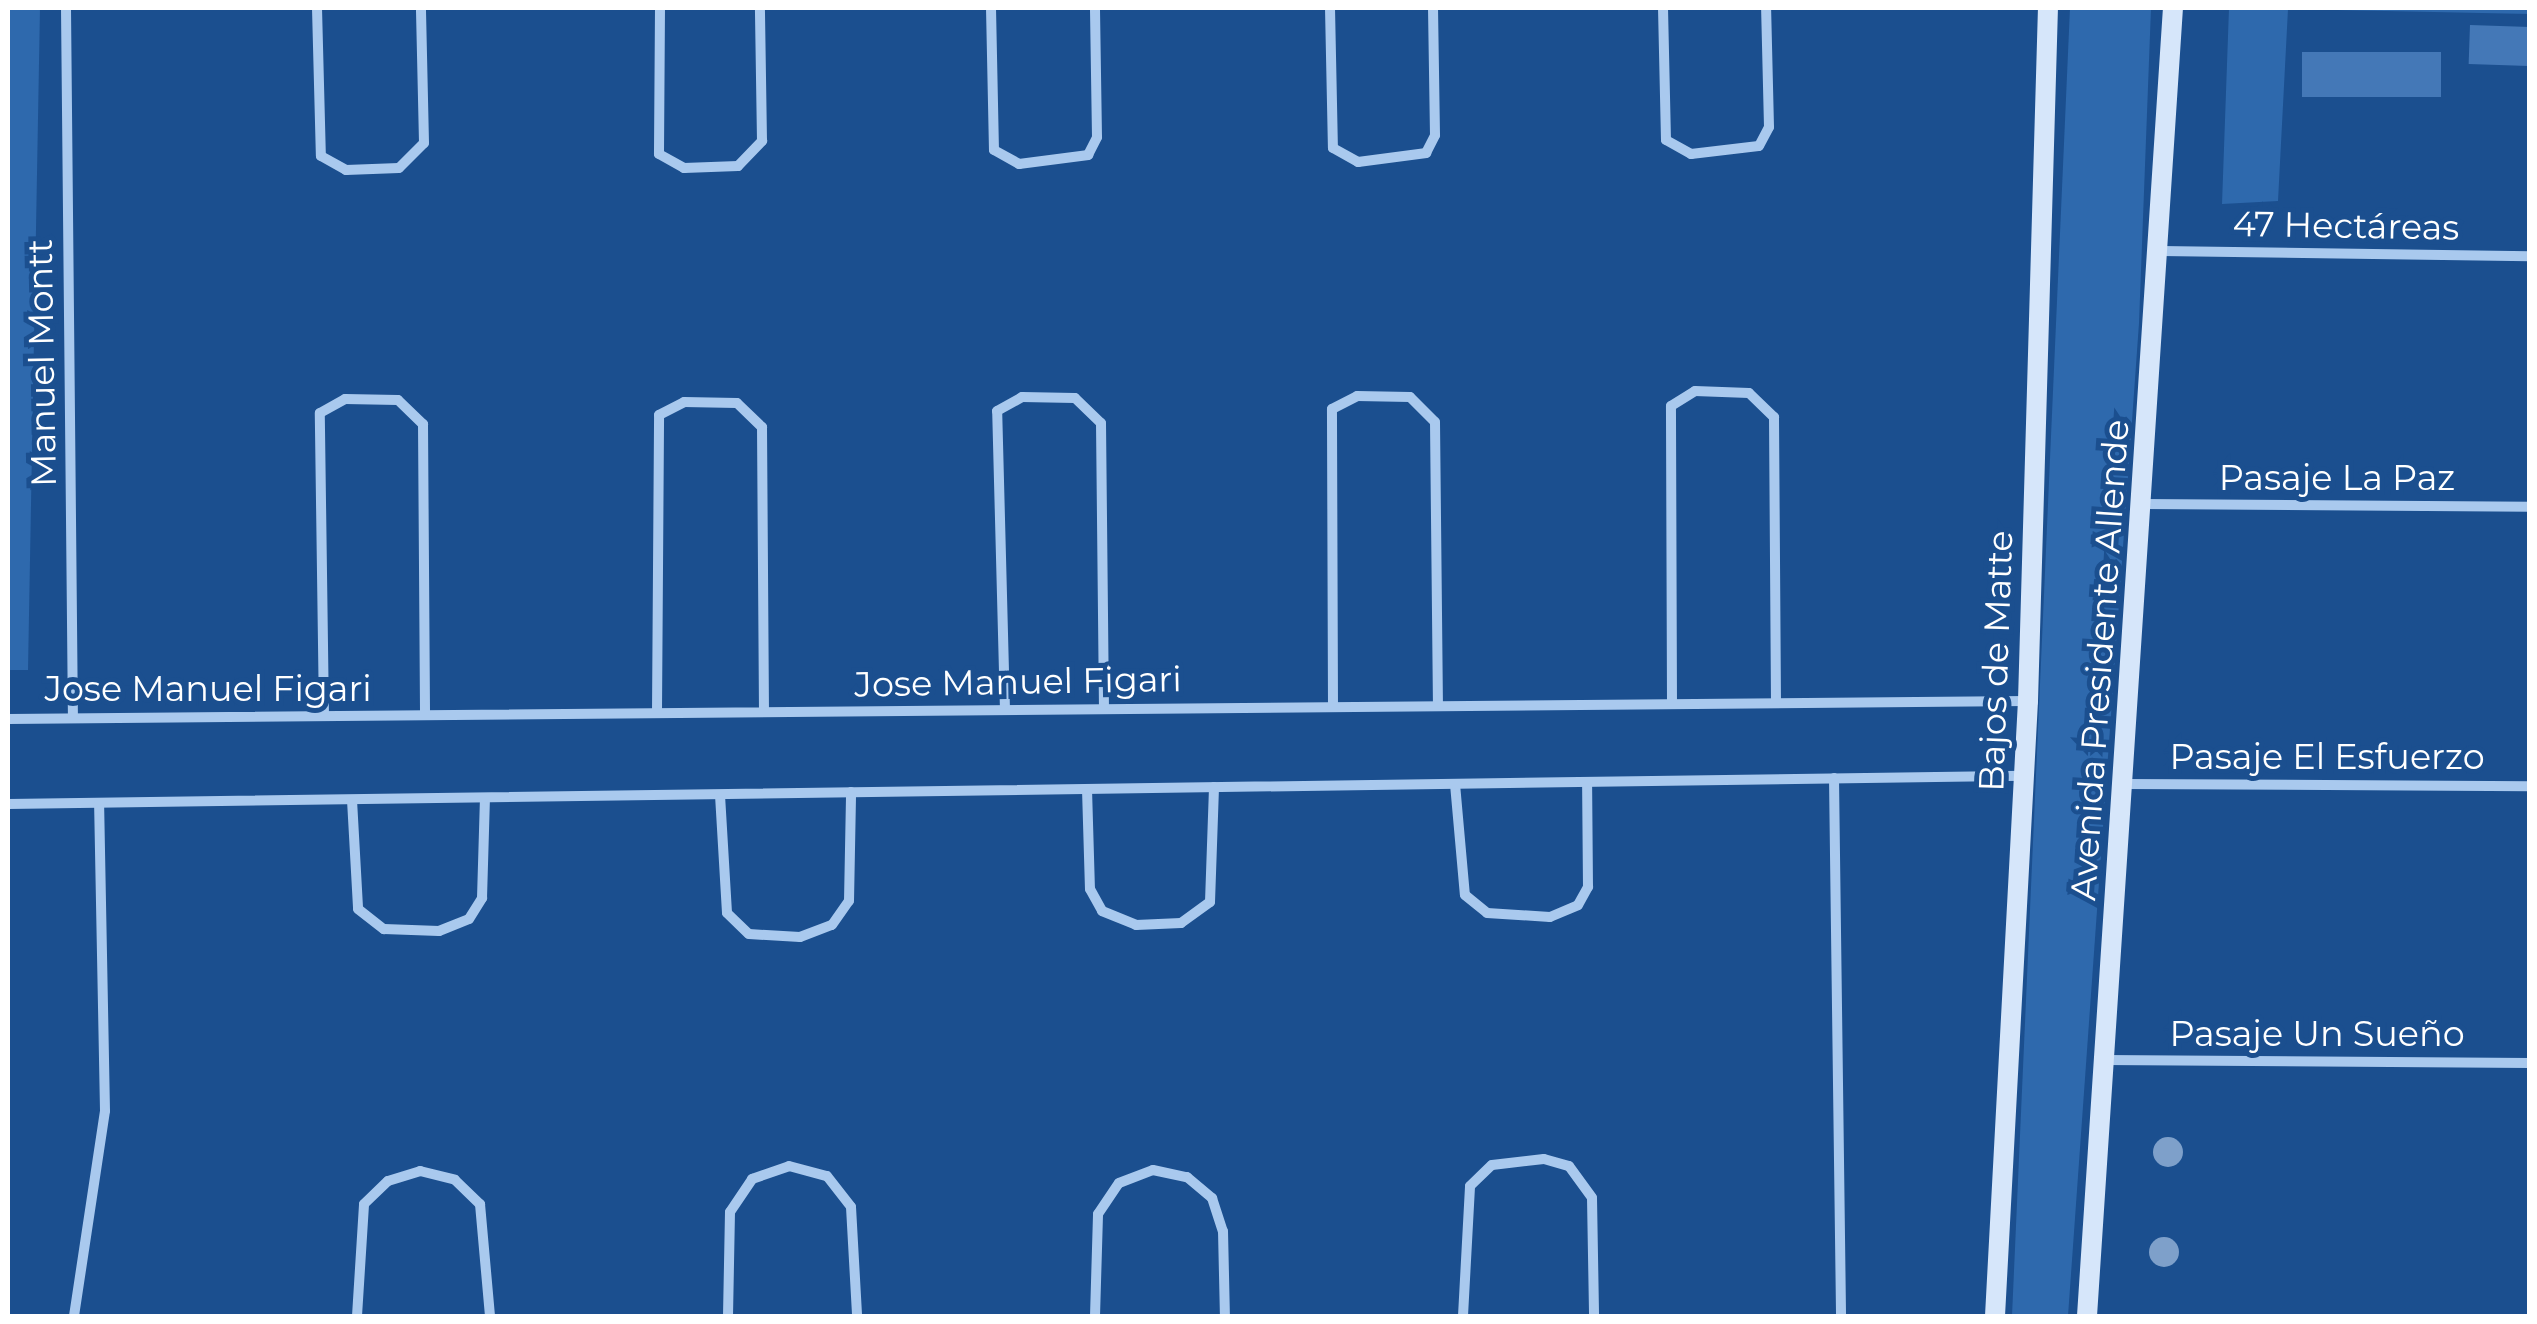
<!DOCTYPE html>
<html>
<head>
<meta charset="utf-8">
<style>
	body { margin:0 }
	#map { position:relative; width:2537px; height:1324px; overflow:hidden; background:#1b4f8f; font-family:Montserrat,sans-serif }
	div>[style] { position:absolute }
	.green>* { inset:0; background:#2e69ad }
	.building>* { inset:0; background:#4478b7; transform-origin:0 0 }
	.minor>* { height:10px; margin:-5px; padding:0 5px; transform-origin:5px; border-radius:5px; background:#a9c9ee }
	.secondary>* { height:20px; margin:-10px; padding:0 10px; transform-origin:10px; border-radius:10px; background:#d6e6fa }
	.trees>* { width:30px; height:30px; margin:-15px; border-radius:50%; background:#7ea0ca }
	span { translate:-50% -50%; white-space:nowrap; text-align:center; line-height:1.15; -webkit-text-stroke:10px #1b4f8f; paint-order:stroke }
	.street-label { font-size:35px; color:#fff }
	.frame { position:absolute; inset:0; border:10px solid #fff; pointer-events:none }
</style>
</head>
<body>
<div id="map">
	<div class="green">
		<i style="clip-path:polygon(8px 8px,40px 8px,28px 670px,8px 670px)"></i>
		<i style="clip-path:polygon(2070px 8px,2151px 8px,2139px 323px,2068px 1316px,2012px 1316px)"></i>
		<i style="clip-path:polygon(2229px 8px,2529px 8px,2530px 14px,2288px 9px,2278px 201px,2222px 204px)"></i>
	</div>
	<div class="building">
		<i style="left:2470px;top:25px;width:60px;height:39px;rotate:2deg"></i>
		<i style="left:2441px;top:52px;width:45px;height:139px;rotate:90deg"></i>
	</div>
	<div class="minor">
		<i style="left:66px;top:8px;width:710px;rotate:89.44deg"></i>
		<i style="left:317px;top:8px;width:148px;rotate:88.5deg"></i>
		<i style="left:321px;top:156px;width:29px;rotate:29deg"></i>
		<i style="left:346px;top:170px;width:53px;rotate:-2.2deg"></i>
		<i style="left:399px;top:168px;width:35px;rotate:-45deg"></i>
		<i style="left:424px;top:143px;width:135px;rotate:-91.3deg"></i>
		<i style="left:660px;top:8px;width:146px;rotate:90.4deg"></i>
		<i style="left:659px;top:154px;width:29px;rotate:29deg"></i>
		<i style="left:684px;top:168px;width:54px;rotate:-2.1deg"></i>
		<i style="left:738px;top:166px;width:35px;rotate:-46deg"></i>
		<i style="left:762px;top:141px;width:133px;rotate:-90.9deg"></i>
		<i style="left:991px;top:8px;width:142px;rotate:88.8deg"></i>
		<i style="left:994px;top:150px;width:29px;rotate:29deg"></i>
		<i style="left:1019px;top:164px;width:70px;rotate:-7.4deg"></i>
		<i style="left:1088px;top:155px;width:20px;rotate:-63deg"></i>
		<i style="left:1097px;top:137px;width:129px;rotate:-90.9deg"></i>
		<i style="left:1330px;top:8px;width:140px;rotate:88.8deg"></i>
		<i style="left:1333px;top:148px;width:29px;rotate:29deg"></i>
		<i style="left:1358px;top:162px;width:69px;rotate:-7.5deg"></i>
		<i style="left:1426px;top:153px;width:20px;rotate:-63deg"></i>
		<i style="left:1435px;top:135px;width:127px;rotate:-90.9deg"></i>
		<i style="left:1663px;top:8px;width:132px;rotate:88.7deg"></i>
		<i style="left:1666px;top:140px;width:29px;rotate:29deg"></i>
		<i style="left:1691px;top:154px;width:68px;rotate:-6.7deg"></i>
		<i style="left:1759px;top:146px;width:21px;rotate:-62deg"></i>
		<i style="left:1769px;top:127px;width:119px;rotate:-91.4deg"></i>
		<i style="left:2161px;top:251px;width:369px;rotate:0.8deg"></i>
		<i style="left:2143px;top:504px;width:387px;rotate:0.4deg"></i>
		<i style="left:1672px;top:704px;width:298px;rotate:-90.2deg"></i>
		<i style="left:1671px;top:406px;width:28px;rotate:-32deg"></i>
		<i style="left:1695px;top:391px;width:54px;rotate:2.1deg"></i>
		<i style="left:1749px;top:393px;width:35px;rotate:44deg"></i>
		<i style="left:1774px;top:417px;width:286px;rotate:89.6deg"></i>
		<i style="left:1333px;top:707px;width:298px;rotate:-90.2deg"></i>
		<i style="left:1332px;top:409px;width:28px;rotate:-27deg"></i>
		<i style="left:1357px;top:396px;width:53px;rotate:1.1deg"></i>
		<i style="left:1410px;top:397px;width:35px;rotate:45deg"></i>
		<i style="left:1435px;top:422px;width:284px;rotate:89.4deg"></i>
		<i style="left:1005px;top:710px;width:299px;rotate:-91.5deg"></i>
		<i style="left:997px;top:411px;width:29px;rotate:-29deg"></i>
		<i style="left:1022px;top:397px;width:53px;rotate:1.1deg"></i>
		<i style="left:1075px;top:398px;width:36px;rotate:44deg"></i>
		<i style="left:1101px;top:423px;width:286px;rotate:89.4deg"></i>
		<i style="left:657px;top:712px;width:297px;rotate:-89.6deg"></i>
		<i style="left:659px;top:415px;width:28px;rotate:-27deg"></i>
		<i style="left:684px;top:402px;width:53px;rotate:1.1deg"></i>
		<i style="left:737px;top:403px;width:35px;rotate:44deg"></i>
		<i style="left:762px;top:427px;width:285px;rotate:89.6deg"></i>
		<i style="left:324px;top:716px;width:303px;rotate:-90.8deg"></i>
		<i style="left:320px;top:413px;width:29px;rotate:-29deg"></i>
		<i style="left:345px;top:399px;width:53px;rotate:1.1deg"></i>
		<i style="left:398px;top:400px;width:35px;rotate:44deg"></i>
		<i style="left:423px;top:424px;width:291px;rotate:89.6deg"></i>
		<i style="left:8px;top:719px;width:2019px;rotate:-0.51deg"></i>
		<i style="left:1834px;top:778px;width:538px;rotate:89.25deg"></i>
		<i style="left:1455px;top:784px;width:111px;rotate:84.9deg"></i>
		<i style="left:1465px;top:895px;width:28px;rotate:39deg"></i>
		<i style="left:1487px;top:913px;width:63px;rotate:3.6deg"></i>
		<i style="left:1550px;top:917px;width:30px;rotate:-23deg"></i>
		<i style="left:1578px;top:905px;width:21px;rotate:-61deg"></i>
		<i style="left:1588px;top:887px;width:105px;rotate:-90.5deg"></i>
		<i style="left:2124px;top:784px;width:406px;rotate:0.3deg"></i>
		<i style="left:1087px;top:789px;width:100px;rotate:88.3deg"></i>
		<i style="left:1090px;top:889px;width:25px;rotate:61deg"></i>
		<i style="left:1102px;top:911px;width:37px;rotate:22deg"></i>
		<i style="left:1136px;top:925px;width:45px;rotate:-2.5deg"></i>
		<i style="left:1181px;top:923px;width:36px;rotate:-36deg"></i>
		<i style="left:1210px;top:902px;width:115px;rotate:-88deg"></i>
		<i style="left:720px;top:795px;width:118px;rotate:86.6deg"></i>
		<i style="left:727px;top:913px;width:30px;rotate:44deg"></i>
		<i style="left:749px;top:934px;width:51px;rotate:3.4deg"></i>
		<i style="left:800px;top:937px;width:34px;rotate:-21deg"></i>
		<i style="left:832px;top:925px;width:29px;rotate:-55deg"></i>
		<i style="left:849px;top:901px;width:109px;rotate:-88.9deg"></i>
		<i style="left:352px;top:800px;width:109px;rotate:86.8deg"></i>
		<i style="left:358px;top:909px;width:33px;rotate:38deg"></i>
		<i style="left:384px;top:929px;width:55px;rotate:2.1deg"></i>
		<i style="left:439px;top:931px;width:32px;rotate:-22deg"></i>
		<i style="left:469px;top:919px;width:25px;rotate:-58deg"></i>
		<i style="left:482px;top:898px;width:100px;rotate:-88.3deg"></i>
		<i style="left:8px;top:804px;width:2016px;rotate:-0.8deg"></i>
		<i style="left:2104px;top:1060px;width:426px;rotate:0.4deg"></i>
		<i style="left:74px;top:1316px;width:207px;rotate:-81.4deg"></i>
		<i style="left:105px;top:1111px;width:308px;rotate:-91.1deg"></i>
		<i style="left:357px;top:1316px;width:112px;rotate:-86.4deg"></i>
		<i style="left:364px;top:1204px;width:33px;rotate:-44deg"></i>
		<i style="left:388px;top:1181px;width:34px;rotate:-17deg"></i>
		<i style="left:420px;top:1171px;width:36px;rotate:14deg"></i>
		<i style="left:455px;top:1180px;width:35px;rotate:44deg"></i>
		<i style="left:480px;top:1204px;width:112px;rotate:84.9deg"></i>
		<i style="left:728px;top:1316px;width:104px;rotate:-88.9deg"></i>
		<i style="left:730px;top:1212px;width:40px;rotate:-56deg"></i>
		<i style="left:752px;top:1179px;width:39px;rotate:-19deg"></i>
		<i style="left:789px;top:1166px;width:39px;rotate:15deg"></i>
		<i style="left:827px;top:1176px;width:39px;rotate:52deg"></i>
		<i style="left:851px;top:1207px;width:109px;rotate:86.8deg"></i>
		<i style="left:1095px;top:1316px;width:102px;rotate:-88.3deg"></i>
		<i style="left:1098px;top:1214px;width:37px;rotate:-56deg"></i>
		<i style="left:1119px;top:1183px;width:36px;rotate:-21deg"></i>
		<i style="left:1153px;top:1170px;width:35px;rotate:12deg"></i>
		<i style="left:1187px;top:1177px;width:33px;rotate:40deg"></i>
		<i style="left:1212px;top:1198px;width:35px;rotate:72deg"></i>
		<i style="left:1223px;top:1231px;width:85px;rotate:88.7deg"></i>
		<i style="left:1463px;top:1316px;width:130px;rotate:-86.9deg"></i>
		<i style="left:1470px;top:1186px;width:30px;rotate:-44deg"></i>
		<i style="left:1492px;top:1165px;width:52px;rotate:-6.6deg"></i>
		<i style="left:1544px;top:1159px;width:26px;rotate:16deg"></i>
		<i style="left:1569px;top:1166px;width:39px;rotate:54deg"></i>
		<i style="left:1592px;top:1198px;width:118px;rotate:89deg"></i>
	</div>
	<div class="secondary">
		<i style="left:1995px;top:1316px;width:616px;rotate:-86.93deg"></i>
		<i style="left:2028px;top:701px;width:693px;rotate:-88.35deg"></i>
		<i style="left:2087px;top:1316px;width:1311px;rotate:-86.24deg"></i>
	</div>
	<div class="trees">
		<i style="left:2168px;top:1152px"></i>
		<i style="left:2164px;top:1252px"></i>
	</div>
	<div class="street-label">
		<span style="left:2346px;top:226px;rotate:1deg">47 Hectáreas</span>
		<span style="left:42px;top:363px;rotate:-91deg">Manuel Montt</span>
		<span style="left:2337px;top:478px">Pasaje La Paz</span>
		<span style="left:2100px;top:660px;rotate:-86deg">Avenida Presidente Allende</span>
		<span style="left:1996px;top:661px;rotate:-88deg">Bajos de Matte</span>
		<span style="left:1018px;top:682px;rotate:-1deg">Jose Manuel Figari</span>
		<span style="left:208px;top:689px">Jose Manuel Figari</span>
		<span style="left:2327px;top:757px">Pasaje El Esfuerzo</span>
		<span style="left:2317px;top:1034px">Pasaje Un Sueño</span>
	</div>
	<div class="frame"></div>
</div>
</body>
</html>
